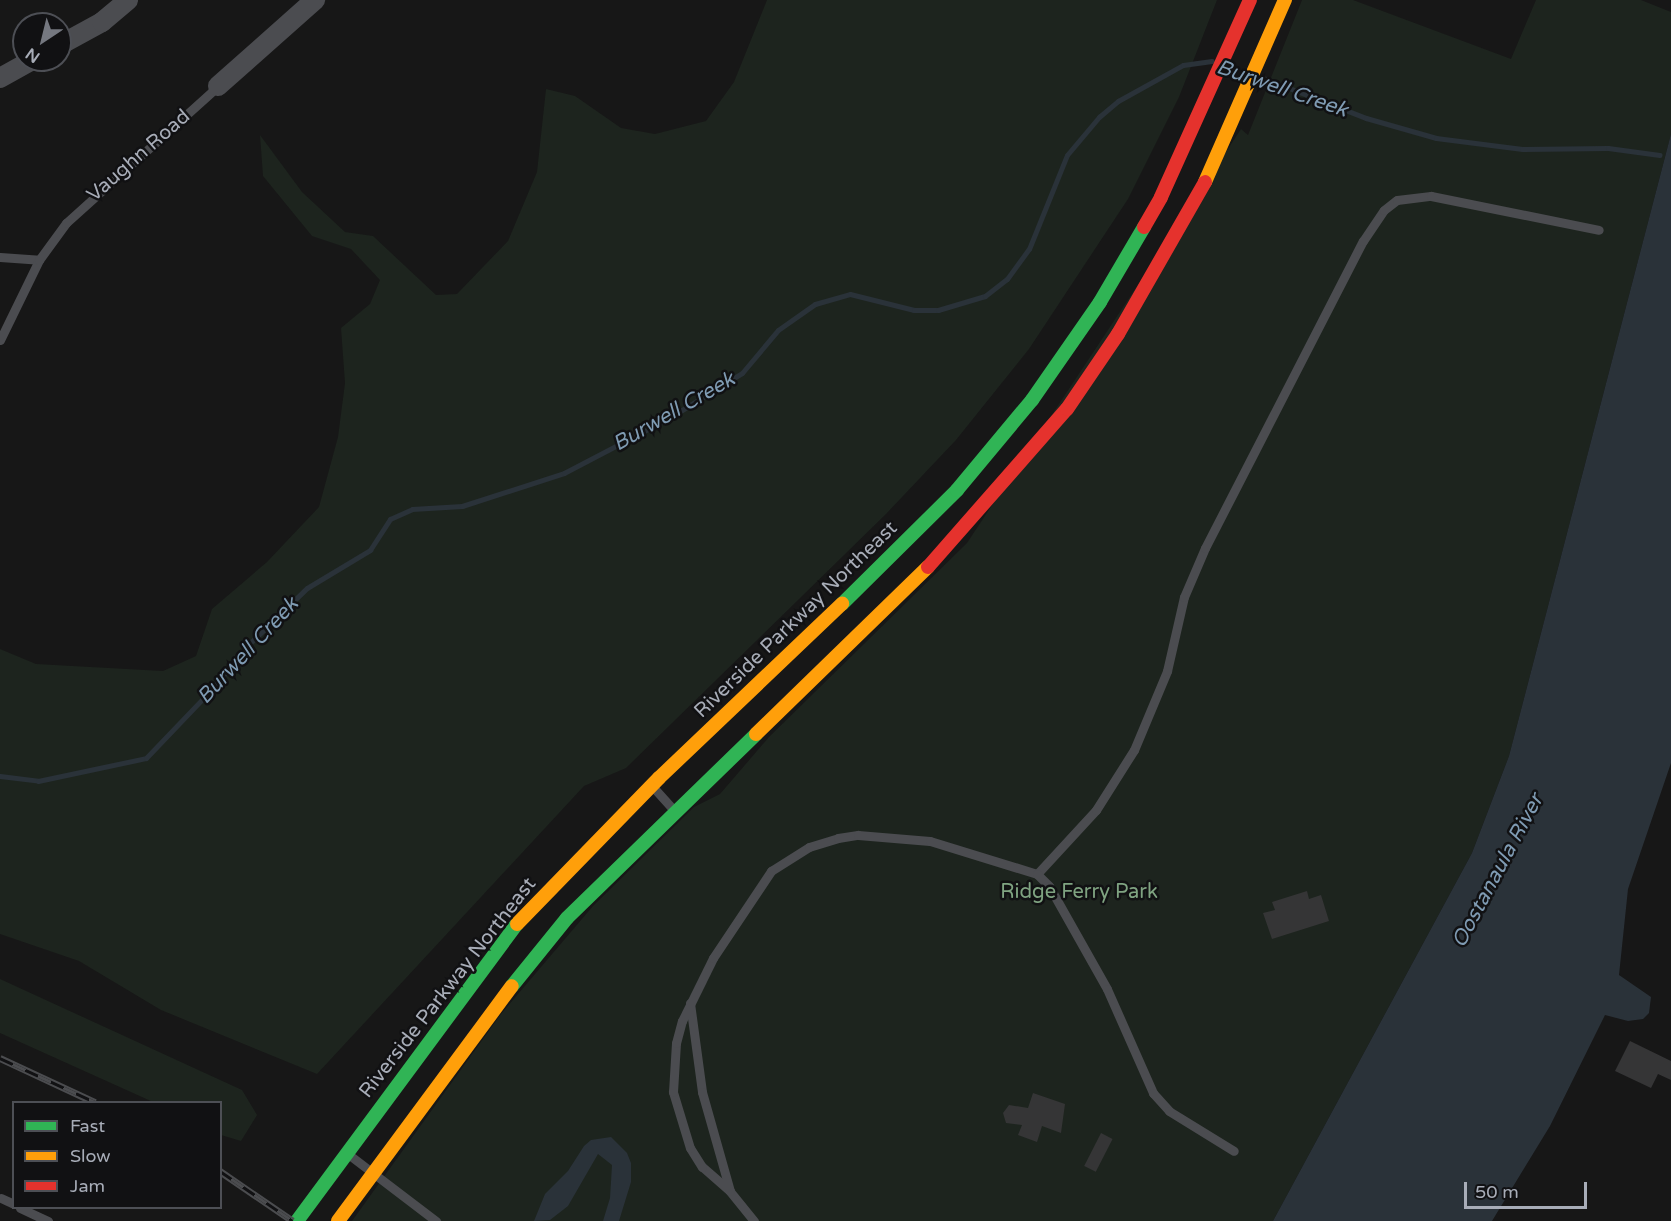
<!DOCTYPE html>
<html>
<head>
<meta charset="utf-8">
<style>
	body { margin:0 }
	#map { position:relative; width:1671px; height:1221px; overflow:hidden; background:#171717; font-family:"Varela Round",sans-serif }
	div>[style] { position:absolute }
	.green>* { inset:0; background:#1d241e }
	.water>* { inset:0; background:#2a3239 }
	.stream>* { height:5px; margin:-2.5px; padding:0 2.5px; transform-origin:2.5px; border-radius:2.5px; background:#2a3239 }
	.building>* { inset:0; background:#353536; transform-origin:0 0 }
	.lane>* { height:9px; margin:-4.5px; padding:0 4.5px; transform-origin:4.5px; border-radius:4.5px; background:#4b4c50 }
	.street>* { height:20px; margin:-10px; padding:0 10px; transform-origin:10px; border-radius:10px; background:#4b4c50 }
	.fast>* { height:14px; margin:-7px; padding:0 7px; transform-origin:7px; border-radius:7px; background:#30b455 }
	.slow>* { height:14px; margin:-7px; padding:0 7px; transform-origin:7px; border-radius:7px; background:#ff9f0a }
	.jam>* { height:14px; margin:-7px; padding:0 7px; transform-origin:7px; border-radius:7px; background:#e5322d }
	.rail>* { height:7px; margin-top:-3.5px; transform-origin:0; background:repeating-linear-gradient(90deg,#111113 0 14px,#4b4c4f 0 28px); box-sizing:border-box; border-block:2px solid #4b4c4f }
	span { translate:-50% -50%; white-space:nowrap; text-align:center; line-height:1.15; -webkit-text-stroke:5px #111113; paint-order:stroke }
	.street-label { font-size:20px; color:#a8adb8 }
	.park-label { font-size:20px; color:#7fa381 }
	.water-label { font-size:21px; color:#7f9bb3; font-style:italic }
	.legend { position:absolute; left:12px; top:1101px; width:210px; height:108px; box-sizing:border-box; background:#111113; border:2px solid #4d4f55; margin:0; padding:8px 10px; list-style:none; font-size:18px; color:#a8adb8 }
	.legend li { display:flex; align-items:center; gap:12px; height:30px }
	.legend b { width:30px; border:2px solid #4d4f55 }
	.north { position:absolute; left:12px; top:12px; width:60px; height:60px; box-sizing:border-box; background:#111113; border:2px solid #4d4f55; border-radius:50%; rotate:215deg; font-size:16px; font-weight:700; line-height:24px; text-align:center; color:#a8adb8 }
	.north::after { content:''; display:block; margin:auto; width:21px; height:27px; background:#757880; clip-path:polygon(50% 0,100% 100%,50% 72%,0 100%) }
	.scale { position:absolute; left:1464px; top:1182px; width:123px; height:27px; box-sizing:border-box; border:3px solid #a8adb8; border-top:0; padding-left:8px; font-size:18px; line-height:21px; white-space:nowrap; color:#a8adb8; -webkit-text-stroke:4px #111113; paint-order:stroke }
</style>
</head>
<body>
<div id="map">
	<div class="green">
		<i style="clip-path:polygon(767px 0,1217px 0,1179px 97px,1128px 199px,1029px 349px,956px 440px,886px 514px,626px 768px,584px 786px,317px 1074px,161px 1010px,79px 961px,0 934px,0 649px,36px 664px,163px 671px,196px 656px,212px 609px,267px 562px,319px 507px,338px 437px,345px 383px,341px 328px,370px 304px,380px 280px,351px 249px,312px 236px,263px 176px,260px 135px,302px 192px,345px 232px,373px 236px,436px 295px,457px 294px,508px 241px,537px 172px,546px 89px,575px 96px,621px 128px,655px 134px,706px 121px,734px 82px)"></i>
		<i style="clip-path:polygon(1302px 0,1353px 0,1511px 59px,1536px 0,1641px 0,1671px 12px,1671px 134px,1509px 756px,1472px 853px,1273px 1221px,352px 1221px,501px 1014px,593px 906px,694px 807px,720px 794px,769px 737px,967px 543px,1241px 129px,1248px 135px)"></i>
		<i style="clip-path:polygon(0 979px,242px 1090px,257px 1115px,241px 1141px,221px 1135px,220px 1102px,153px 1102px,0 1033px)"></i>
	</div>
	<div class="water">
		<i style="clip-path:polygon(1671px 134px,1671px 763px,1628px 889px,1619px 975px,1651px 997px,1649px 1013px,1643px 1019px,1628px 1021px,1605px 1015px,1550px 1126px,1492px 1221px,1273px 1221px,1472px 853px,1509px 756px)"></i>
		<i style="clip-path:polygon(611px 1137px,627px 1153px,631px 1163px,631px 1182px,619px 1221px,603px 1221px,610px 1198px,612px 1165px,598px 1154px,568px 1206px,550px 1220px,534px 1221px,545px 1194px,568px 1171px,584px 1146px,591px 1140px)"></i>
	</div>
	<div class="stream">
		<i style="left:1261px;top:77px;width:113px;rotate:21.3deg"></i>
		<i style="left:1366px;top:118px;width:73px;rotate:15.9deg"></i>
		<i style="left:1436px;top:138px;width:87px;rotate:7.3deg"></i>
		<i style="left:1522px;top:149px;width:86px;rotate:-0.7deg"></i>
		<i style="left:1608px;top:148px;width:52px;rotate:7.7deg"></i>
		<i style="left:0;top:776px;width:38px;rotate:7deg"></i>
		<i style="left:38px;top:781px;width:110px;rotate:-12deg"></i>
		<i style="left:146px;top:758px;width:97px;rotate:-46.3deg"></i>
		<i style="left:213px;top:688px;width:51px;rotate:-51.3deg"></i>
		<i style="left:245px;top:648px;width:86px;rotate:-44.1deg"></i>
		<i style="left:307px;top:588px;width:74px;rotate:-31.1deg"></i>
		<i style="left:370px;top:550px;width:37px;rotate:-57deg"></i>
		<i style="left:390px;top:519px;width:24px;rotate:-24deg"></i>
		<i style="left:412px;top:509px;width:50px;rotate:-3.4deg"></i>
		<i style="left:462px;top:506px;width:107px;rotate:-17.9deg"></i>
		<i style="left:564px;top:473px;width:119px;rotate:-27.6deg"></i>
		<i style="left:669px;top:418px;width:86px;rotate:-31.7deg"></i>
		<i style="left:742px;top:373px;width:56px;rotate:-50.1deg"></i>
		<i style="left:778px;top:330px;width:45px;rotate:-35.1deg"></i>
		<i style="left:815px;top:304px;width:36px;rotate:-16deg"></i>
		<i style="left:850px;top:294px;width:66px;rotate:14deg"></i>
		<i style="left:914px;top:310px;width:24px"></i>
		<i style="left:938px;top:310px;width:49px;rotate:-16.6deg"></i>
		<i style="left:985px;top:296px;width:28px;rotate:-38deg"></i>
		<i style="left:1007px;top:279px;width:37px;rotate:-54deg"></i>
		<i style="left:1029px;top:249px;width:101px;rotate:-68deg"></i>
		<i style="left:1067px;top:155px;width:50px;rotate:-49.9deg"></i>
		<i style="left:1099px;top:117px;width:25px;rotate:-40deg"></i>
		<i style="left:1118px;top:101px;width:74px;rotate:-29deg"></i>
		<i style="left:1183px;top:65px;width:29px;rotate:-8deg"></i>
	</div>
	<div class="building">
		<i style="clip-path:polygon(1307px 891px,1309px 899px,1321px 895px,1329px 921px,1272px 939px,1263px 913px,1275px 910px,1272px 902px)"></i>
		<i style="clip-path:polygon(1630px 1041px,1671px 1061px,1671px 1080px,1658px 1074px,1651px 1088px,1615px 1071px)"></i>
		<i style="clip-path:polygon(1033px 1093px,1065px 1104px,1061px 1133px,1042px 1126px,1037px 1142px,1018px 1135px,1022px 1125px,1006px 1123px,1003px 1113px,1009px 1105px,1028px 1108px)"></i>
		<i style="left:1101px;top:1133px;width:13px;height:37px;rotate:27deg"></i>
	</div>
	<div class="lane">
		<i style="left:0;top:257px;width:39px;rotate:4deg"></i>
		<i style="left:0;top:340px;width:89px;rotate:-64deg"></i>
		<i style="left:39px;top:260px;width:46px;rotate:-53.9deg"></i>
		<i style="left:66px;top:223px;width:205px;rotate:-42deg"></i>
		<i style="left:653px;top:787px;width:31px;rotate:48deg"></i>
		<i style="left:1037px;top:874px;width:87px;rotate:-47.3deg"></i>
		<i style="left:1096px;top:810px;width:71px;rotate:-57.7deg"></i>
		<i style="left:1134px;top:750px;width:86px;rotate:-67.3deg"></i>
		<i style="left:1167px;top:671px;width:76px;rotate:-77.1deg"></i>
		<i style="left:1184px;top:597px;width:53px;rotate:-66.8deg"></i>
		<i style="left:1205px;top:548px;width:345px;rotate:-62.8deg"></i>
		<i style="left:1363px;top:241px;width:37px;rotate:-56deg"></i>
		<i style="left:1384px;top:210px;width:16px;rotate:-38deg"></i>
		<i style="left:1397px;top:200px;width:34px;rotate:-7deg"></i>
		<i style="left:1431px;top:196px;width:171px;rotate:11.4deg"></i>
		<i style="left:690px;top:1003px;width:90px;rotate:82.3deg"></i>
		<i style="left:702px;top:1092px;width:103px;rotate:74.2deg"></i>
		<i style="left:348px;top:1154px;width:111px;rotate:37.3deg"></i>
		<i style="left:1px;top:1198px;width:14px;rotate:25deg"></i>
		<i style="left:20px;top:1208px;width:31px;rotate:25deg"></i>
		<i style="left:754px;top:1221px;width:38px;rotate:-129deg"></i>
		<i style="left:730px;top:1191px;width:37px;rotate:-139deg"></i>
		<i style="left:702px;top:1167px;width:22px;rotate:-122deg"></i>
		<i style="left:690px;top:1148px;width:59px;rotate:-106.9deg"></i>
		<i style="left:673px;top:1092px;width:49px;rotate:-86.5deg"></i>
		<i style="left:676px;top:1043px;width:23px;rotate:-75deg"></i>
		<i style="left:682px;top:1021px;width:70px;rotate:-63.8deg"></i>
		<i style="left:713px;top:958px;width:105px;rotate:-56.3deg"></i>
		<i style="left:771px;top:871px;width:45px;rotate:-32.3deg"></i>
		<i style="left:809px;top:847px;width:30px;rotate:-17deg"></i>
		<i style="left:838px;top:838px;width:20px;rotate:-9deg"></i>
		<i style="left:858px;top:835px;width:72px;rotate:4.8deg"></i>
		<i style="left:930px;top:841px;width:112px;rotate:17.1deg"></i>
		<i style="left:1037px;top:874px;width:17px;rotate:45deg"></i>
		<i style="left:1049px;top:886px;width:118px;rotate:60.6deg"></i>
		<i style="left:1107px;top:989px;width:114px;rotate:66.1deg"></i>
		<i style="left:1153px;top:1093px;width:24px;rotate:48deg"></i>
		<i style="left:1169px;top:1111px;width:76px;rotate:31.6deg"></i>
	</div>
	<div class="street">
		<i style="left:60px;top:45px;width:48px;rotate:-28.7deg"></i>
		<i style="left:102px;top:22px;width:34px;rotate:-40deg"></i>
		<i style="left:0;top:78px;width:38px;rotate:-29deg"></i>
		<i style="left:218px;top:86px;width:130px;rotate:-41.6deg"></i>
	</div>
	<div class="fast">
		<i style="left:842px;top:604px;width:162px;rotate:-44.7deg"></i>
		<i style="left:957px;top:490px;width:117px;rotate:-50.2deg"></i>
		<i style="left:1032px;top:400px;width:119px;rotate:-55.2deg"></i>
		<i style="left:1100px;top:302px;width:87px;rotate:-59.6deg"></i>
		<i style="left:512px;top:986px;width:87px;rotate:-51deg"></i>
		<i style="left:567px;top:918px;width:264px;rotate:-44.2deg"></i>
		<i style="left:297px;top:1221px;width:370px;rotate:-53.5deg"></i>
	</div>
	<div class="slow">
		<i style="left:1205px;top:182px;width:199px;rotate:-66.3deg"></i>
		<i style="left:756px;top:734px;width:240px;rotate:-44.2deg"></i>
		<i style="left:517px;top:924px;width:204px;rotate:-45.8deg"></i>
		<i style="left:659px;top:778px;width:253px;rotate:-43.6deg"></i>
		<i style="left:338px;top:1221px;width:292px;rotate:-53.5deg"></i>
	</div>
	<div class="jam">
		<i style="left:1144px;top:227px;width:34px;rotate:-60deg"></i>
		<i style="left:1161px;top:197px;width:216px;rotate:-65.7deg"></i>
		<i style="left:928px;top:567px;width:210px;rotate:-48.7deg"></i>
		<i style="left:1067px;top:409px;width:91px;rotate:-55.8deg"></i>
		<i style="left:1118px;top:334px;width:175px;rotate:-60.2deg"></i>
	</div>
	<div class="rail">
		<i style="left:0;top:1058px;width:105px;rotate:24.9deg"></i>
		<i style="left:220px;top:1171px;width:88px;rotate:34.4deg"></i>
	</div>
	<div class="street-label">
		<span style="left:139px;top:156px;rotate:-41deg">Vaughn Road</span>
		<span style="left:796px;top:620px;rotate:-44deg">Riverside Parkway Northeast</span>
		<span style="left:448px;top:988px;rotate:-52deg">Riverside Parkway Northeast</span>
	</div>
	<div class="park-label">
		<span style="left:1079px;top:892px">Ridge Ferry Park</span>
	</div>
	<div class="water-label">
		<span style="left:1282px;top:89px;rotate:19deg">Burwell Creek</span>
		<span style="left:674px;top:412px;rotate:-30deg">Burwell Creek</span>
		<span style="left:248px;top:651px;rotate:-47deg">Burwell Creek</span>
		<span style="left:1498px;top:871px;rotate:-62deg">Oostanaula River</span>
	</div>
	<ul class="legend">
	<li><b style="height:8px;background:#30b455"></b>Fast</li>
	<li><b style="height:8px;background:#ff9f0a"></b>Slow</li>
	<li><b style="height:8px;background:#e5322d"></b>Jam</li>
	</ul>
	<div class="north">N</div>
	<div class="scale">50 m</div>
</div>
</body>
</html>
